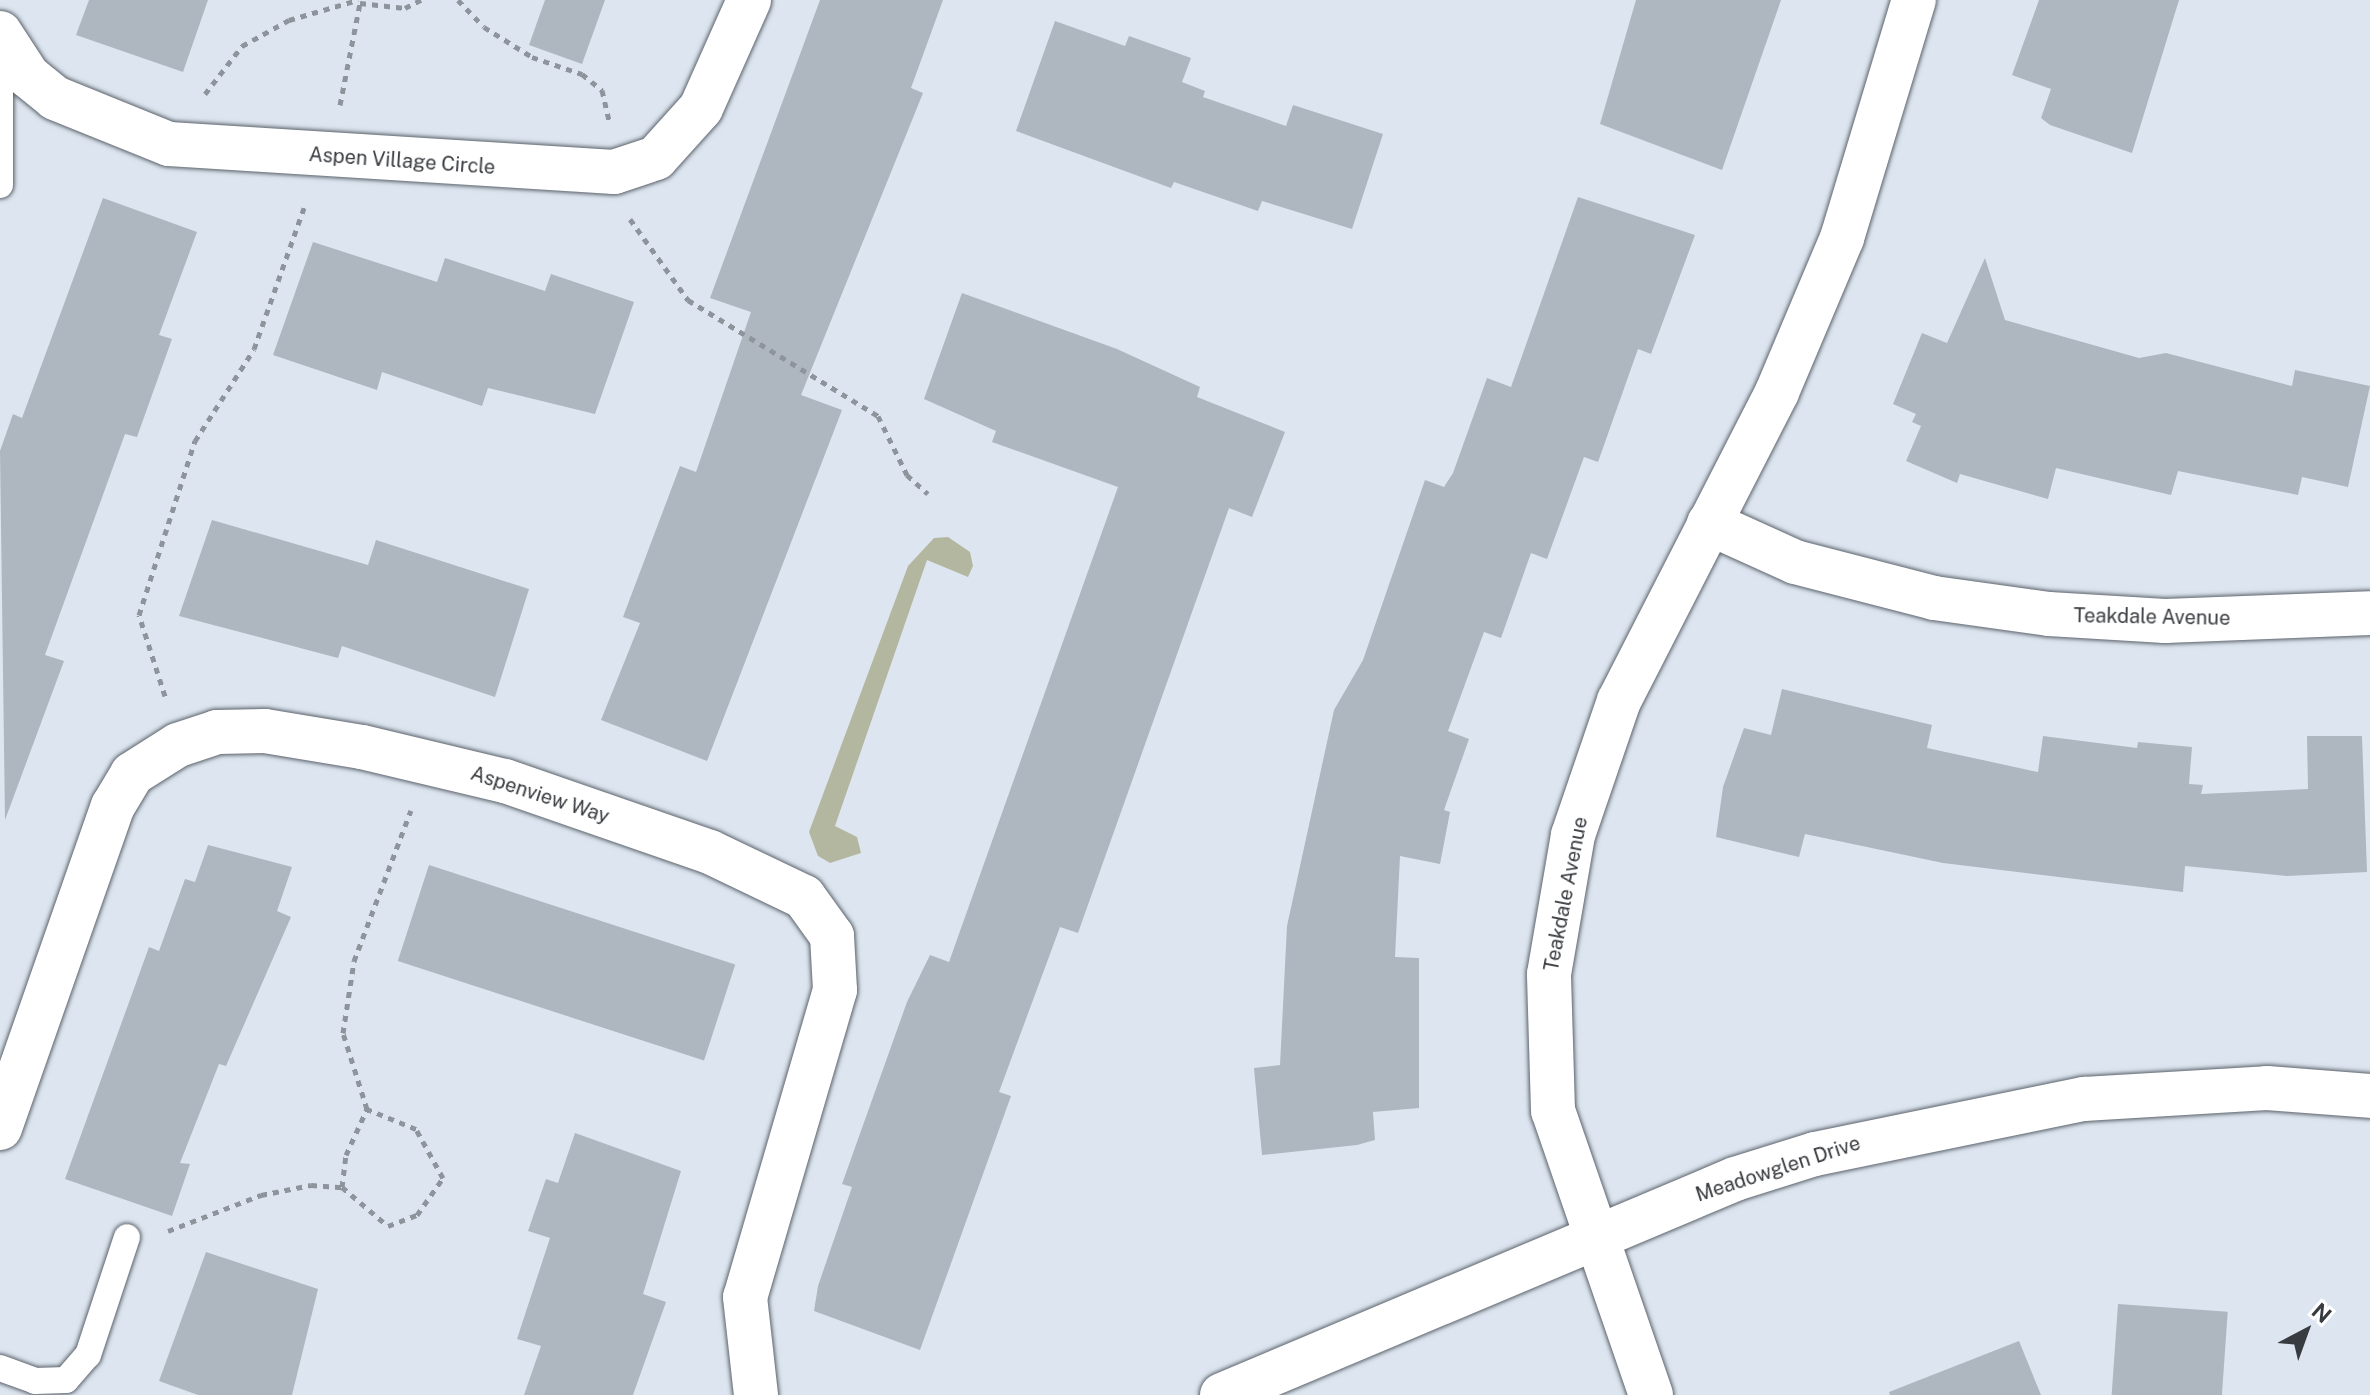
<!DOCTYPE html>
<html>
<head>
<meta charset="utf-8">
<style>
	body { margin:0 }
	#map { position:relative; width:2370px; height:1395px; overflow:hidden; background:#dde6f0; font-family:"Public Sans",sans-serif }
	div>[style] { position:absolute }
	.green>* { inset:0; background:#b4b7a0 }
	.building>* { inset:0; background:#aeb6c0; transform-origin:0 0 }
	.path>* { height:5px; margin-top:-2.5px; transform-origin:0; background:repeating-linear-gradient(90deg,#8e949b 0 6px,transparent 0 12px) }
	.roads { filter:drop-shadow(0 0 2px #5c636c) drop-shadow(0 0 2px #5c636c) }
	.service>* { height:26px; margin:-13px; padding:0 13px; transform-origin:13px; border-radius:13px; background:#fff }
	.minor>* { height:44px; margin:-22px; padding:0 22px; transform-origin:22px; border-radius:22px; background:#fff }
	.tertiary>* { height:44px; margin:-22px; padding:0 22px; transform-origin:22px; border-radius:22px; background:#fff }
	span { translate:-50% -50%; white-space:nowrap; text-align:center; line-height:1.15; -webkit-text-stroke:6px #fff; paint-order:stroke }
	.street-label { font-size:20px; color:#383b3f }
	.north { position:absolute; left:2266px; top:1291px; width:80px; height:80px; -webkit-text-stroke:6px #fff; paint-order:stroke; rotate:41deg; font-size:22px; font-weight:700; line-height:32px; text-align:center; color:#383b3f }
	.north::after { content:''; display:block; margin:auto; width:28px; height:36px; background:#383b3f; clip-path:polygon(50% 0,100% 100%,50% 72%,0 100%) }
</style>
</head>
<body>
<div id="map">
	<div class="green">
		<i style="clip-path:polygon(948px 537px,970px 552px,973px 566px,968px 577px,927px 560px,835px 826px,857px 837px,861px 853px,830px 863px,818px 856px,809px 832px,908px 566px,934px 538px)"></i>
	</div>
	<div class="building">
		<i style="clip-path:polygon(89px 0,208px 0,183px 72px,76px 35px)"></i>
		<i style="clip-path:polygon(545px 0,605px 0,582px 64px,529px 45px)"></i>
		<i style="clip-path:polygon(820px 0,943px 0,911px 88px,923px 93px,801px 395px,842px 410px,707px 761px,601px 720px,640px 623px,623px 617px,680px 466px,696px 472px,751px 312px,710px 298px)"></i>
		<i style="clip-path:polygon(1636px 0,1781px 0,1722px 170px,1600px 124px)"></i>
		<i style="clip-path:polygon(2039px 0,2179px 0,2132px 153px,2050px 125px,2041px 118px,2051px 89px,2012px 75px)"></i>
		<i style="clip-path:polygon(1055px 21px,1125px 46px,1129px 36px,1191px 58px,1182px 82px,1205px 91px,1203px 97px,1286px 126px,1293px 105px,1383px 134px,1352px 229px,1262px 201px,1258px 211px,1174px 182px,1171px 188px,1016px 131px)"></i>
		<i style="clip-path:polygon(1578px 197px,1695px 235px,1651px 354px,1638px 349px,1598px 462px,1584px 457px,1547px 559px,1531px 553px,1501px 638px,1484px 632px,1448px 731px,1469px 739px,1444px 810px,1450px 812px,1440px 864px,1400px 856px,1395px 957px,1419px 958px,1419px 1108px,1373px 1112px,1375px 1140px,1357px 1145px,1262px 1155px,1254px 1068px,1280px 1065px,1287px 926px,1334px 710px,1363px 660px,1425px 480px,1444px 487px,1453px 473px,1487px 378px,1511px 387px)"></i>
		<i style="clip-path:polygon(103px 198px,197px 232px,159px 335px,172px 339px,137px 437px,125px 434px,45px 655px,64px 661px,5px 820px,0 451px,13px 414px,22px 418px)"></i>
		<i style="clip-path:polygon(313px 242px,437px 282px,445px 258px,545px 291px,551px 274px,634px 302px,595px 414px,488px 388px,482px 406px,382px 372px,377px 390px,273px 355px)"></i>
		<i style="clip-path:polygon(1985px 258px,2005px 320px,2139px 358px,2166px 353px,2292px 386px,2295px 370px,2370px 386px,2348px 487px,2302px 477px,2298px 495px,2178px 471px,2171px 495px,2056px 468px,2048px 499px,1960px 474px,1957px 483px,1906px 461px,1921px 426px,1912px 422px,1916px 414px,1893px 404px,1922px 333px,1947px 343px)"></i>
		<i style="clip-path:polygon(962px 293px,1117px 349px,1200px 387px,1197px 397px,1285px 432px,1252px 517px,1229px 508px,1078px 933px,1060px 927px,999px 1092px,1011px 1096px,920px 1350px,814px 1311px,818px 1286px,852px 1187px,842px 1184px,907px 1002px,930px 955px,949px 962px,1118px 487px,992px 442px,996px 431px,924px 399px)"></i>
		<i style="clip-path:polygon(212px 520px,368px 565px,376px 540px,529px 589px,495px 697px,342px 646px,338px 658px,179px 616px)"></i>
		<i style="clip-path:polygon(1782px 689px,1932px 725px,1927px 748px,2038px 772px,2043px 736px,2137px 748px,2138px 742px,2192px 747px,2189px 784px,2203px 785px,2201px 794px,2308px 789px,2307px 736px,2362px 736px,2367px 872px,2287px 876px,2185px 866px,2183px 892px,1943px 863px,1805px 834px,1799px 857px,1716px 837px,1723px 787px,1744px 728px,1771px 735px)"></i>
		<i style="clip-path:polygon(208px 845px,292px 867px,277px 911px,291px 917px,226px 1066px,219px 1064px,180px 1163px,190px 1164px,172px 1216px,65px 1179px,149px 947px,159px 951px,185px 879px,195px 882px)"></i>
		<i style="left:429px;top:865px;width:322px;height:101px;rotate:18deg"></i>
		<i style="clip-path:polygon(575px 1133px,681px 1171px,643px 1294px,666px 1302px,633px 1395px,524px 1395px,541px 1346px,517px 1339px,550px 1238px,528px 1231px,546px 1179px,558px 1183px)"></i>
		<i style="clip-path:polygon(206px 1252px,318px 1289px,292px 1395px,198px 1395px,159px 1381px)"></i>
		<i style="left:2118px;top:1304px;width:110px;height:91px;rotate:4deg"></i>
		<i style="clip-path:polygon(2019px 1341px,2041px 1395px,1890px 1395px,1889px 1392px)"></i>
	</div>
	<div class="path">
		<i style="left:458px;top:0;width:37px;rotate:46deg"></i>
		<i style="left:484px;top:27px;width:57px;rotate:32deg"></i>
		<i style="left:532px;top:57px;width:53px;rotate:18.8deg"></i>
		<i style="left:582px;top:74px;width:26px;rotate:39deg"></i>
		<i style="left:602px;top:90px;width:31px;rotate:77deg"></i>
		<i style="left:205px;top:94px;width:61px;rotate:-52.4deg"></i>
		<i style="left:242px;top:46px;width:54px;rotate:-29deg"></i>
		<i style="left:289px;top:20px;width:72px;rotate:-16.2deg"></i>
		<i style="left:340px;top:105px;width:104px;rotate:-78.9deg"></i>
		<i style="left:360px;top:3px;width:45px;rotate:6.3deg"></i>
		<i style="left:405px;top:8px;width:18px;rotate:-27deg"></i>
		<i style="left:630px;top:219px;width:100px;rotate:54.4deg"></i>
		<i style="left:688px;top:300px;width:223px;rotate:31.4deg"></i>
		<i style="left:878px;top:416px;width:66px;rotate:63.8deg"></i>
		<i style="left:907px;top:475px;width:28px;rotate:42deg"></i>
		<i style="left:165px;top:696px;width:85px;rotate:-107.8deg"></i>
		<i style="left:139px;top:615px;width:183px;rotate:-72.2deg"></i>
		<i style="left:195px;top:441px;width:109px;rotate:-57.3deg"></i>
		<i style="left:254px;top:349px;width:153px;rotate:-70.5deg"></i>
		<i style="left:342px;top:1187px;width:32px;rotate:-83deg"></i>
		<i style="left:346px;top:1155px;width:51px;rotate:-65.5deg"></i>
		<i style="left:168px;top:1231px;width:100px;rotate:-21.2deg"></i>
		<i style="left:261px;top:1195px;width:51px;rotate:-11.3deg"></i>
		<i style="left:311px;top:1185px;width:31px;rotate:4deg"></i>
		<i style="left:342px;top:1187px;width:60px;rotate:40.3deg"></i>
		<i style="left:388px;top:1226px;width:31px;rotate:-21deg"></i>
		<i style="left:417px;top:1215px;width:45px;rotate:-54.9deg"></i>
		<i style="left:443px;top:1178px;width:56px;rotate:-118.9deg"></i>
		<i style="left:416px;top:1129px;width:53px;rotate:-157.8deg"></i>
		<i style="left:367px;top:1109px;width:80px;rotate:-107.5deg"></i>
		<i style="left:343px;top:1033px;width:73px;rotate:-81.3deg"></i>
		<i style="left:354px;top:961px;width:161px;rotate:-69.3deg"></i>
	</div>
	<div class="roads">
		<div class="service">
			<i style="left:0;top:185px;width:101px;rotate:-90deg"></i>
			<i style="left:0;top:1368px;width:37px;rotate:20deg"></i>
			<i style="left:35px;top:1381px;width:31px;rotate:-2deg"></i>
			<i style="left:66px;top:1380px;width:33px;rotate:-49deg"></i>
			<i style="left:88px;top:1355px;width:124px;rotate:-71.7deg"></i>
		</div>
		<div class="minor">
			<i style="left:0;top:33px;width:51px;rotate:56.9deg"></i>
			<i style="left:28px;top:76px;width:35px;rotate:39deg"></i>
			<i style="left:55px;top:98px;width:123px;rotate:22deg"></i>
			<i style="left:169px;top:144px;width:446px;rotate:3.6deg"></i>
			<i style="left:614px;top:172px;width:44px;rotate:-18.4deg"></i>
			<i style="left:656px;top:158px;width:67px;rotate:-48deg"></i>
			<i style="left:701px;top:108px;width:118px;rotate:-66deg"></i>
			<i style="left:1709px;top:523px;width:94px;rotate:24.4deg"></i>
			<i style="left:1795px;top:562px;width:144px;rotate:14.5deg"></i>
			<i style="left:1934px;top:598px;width:116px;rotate:7.9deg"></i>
			<i style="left:2049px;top:614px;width:116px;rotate:3.5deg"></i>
			<i style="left:2165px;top:621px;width:205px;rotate:-2.2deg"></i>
			<i style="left:0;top:1128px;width:341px;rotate:-70.7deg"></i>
			<i style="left:113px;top:806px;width:37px;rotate:-59deg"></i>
			<i style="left:132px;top:774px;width:54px;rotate:-32.2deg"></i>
			<i style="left:178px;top:745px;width:41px;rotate:-18.4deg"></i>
			<i style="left:217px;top:732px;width:48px;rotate:-1.2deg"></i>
			<i style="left:265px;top:731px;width:98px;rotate:9.4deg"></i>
			<i style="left:362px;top:747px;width:147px;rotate:13.4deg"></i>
			<i style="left:505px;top:781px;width:217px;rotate:19.1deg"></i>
			<i style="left:710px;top:852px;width:104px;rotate:25.6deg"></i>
			<i style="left:804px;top:897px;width:48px;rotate:54.3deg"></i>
			<i style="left:832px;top:936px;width:54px;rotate:86.8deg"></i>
			<i style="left:835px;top:990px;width:320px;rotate:106.3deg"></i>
			<i style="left:745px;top:1297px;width:99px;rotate:83.6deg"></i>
			<i style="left:1651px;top:1395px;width:300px;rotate:-109deg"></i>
			<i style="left:1553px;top:1111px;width:137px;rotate:-91.7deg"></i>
			<i style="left:1549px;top:974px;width:141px;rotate:-80.2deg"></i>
			<i style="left:1573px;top:835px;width:142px;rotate:-71.1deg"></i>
			<i style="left:1619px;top:701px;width:347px;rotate:-62.9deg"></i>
			<i style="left:1777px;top:392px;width:167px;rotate:-67.1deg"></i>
			<i style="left:1842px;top:238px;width:249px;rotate:-73.2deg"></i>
		</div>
		<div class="tertiary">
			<i style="left:1222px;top:1395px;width:557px;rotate:-22.83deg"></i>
			<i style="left:1735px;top:1179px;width:84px;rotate:-17.4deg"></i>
			<i style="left:1815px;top:1154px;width:275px;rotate:-11.6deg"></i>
			<i style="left:2084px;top:1099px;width:183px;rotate:-3.4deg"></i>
			<i style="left:2267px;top:1088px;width:103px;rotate:4.4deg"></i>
		</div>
	</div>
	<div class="street-label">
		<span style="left:402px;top:161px;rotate:4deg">Aspen Village Circle</span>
		<span style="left:2152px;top:617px;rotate:1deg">Teakdale Avenue</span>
		<span style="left:540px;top:795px;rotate:18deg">Aspenview Way</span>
		<span style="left:1566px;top:894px;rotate:-79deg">Teakdale Avenue</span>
		<span style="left:1778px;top:1169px;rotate:-18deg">Meadowglen Drive</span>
	</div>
	<div class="north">N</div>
</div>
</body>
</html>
